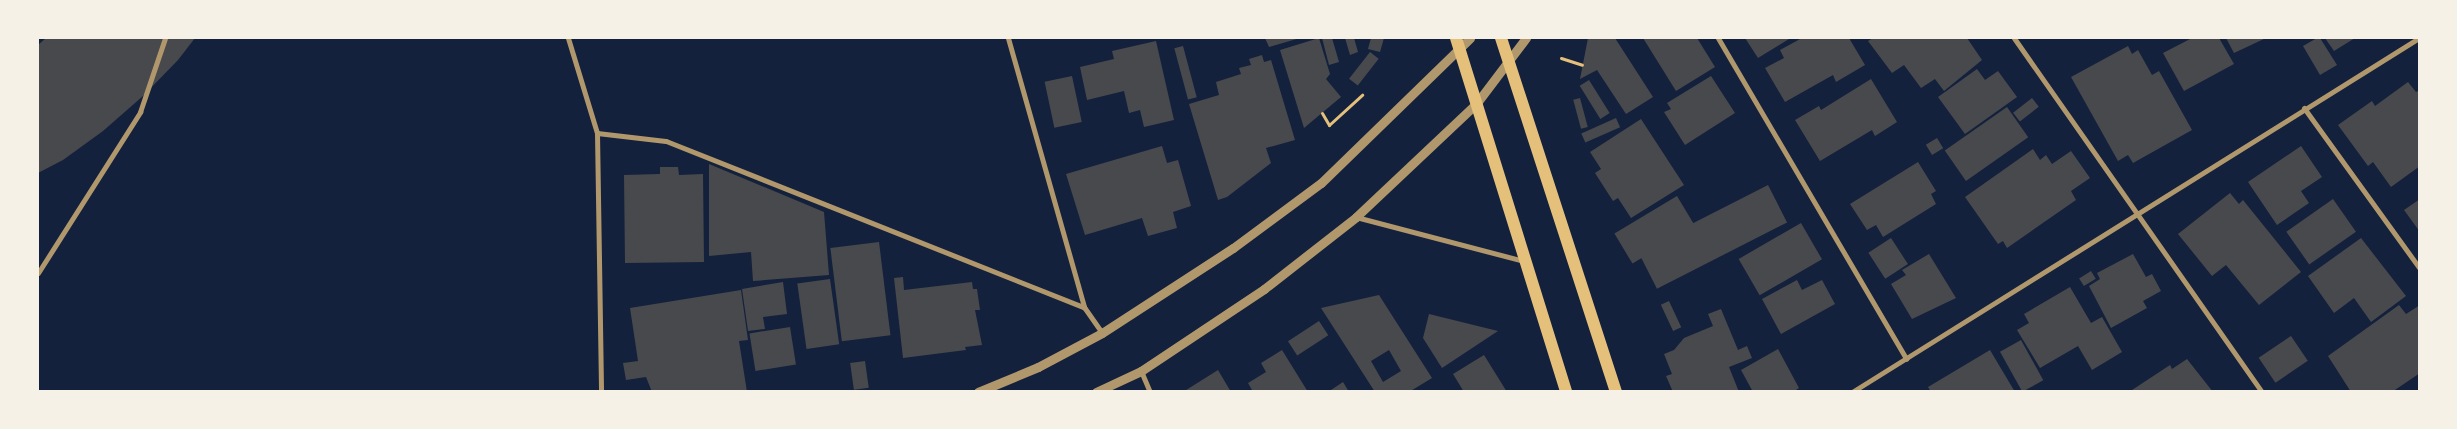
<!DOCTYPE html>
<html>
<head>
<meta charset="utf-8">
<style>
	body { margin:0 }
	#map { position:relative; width:2457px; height:429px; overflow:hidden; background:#14213d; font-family:"Nunito Sans",sans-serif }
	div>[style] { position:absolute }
	.building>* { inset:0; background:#48494c; transform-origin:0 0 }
	.path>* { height:3px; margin:-1.5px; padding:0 1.5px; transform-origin:1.5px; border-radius:1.5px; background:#e5c07b }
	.minor>* { height:5px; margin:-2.5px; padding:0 2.5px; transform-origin:2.5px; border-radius:2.5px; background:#b1986c }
	.tertiary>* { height:9px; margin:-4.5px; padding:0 4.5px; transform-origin:4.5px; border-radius:4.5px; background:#b1986c }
	.primary>* { height:12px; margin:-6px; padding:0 6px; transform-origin:6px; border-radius:6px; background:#e5c07b }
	span { translate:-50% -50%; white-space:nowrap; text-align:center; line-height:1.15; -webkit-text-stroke:4.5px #f6f1e7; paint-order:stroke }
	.frame { position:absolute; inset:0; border:39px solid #f6f1e7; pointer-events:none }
</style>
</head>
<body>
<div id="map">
	<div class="building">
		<i style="clip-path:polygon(46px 38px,195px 38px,178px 60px,143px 96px,103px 131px,63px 160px,38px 173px,38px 45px)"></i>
		<i style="clip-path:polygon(1265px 38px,1300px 38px,1269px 47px)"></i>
		<i style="clip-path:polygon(1319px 38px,1330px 74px,1326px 79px,1341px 97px,1304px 128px,1280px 50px)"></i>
		<i style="clip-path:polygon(1322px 38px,1332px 38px,1339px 62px,1329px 65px)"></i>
		<i style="clip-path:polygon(1345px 38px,1354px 38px,1358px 52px,1350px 55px)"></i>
		<i style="clip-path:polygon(1371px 38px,1384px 38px,1380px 52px,1368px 49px)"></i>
		<i style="clip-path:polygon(1588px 38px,1615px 38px,1653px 97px,1626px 114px,1597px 70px,1580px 79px)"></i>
		<i style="clip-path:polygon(1643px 38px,1697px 38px,1715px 67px,1676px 91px)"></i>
		<i style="clip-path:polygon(1745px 38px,1788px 38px,1789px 39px,1758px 58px)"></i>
		<i style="clip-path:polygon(1802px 38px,1849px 38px,1865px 65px,1836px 82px,1833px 75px,1785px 102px,1765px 68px,1784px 58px,1780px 50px)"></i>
		<i style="clip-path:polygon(1873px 38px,1967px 38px,1982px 60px,1944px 91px,1935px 79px,1921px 88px,1904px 65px,1892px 73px,1868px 41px)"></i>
		<i style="clip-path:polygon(2192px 38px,2219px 38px,2234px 64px,2184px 91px,2163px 53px)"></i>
		<i style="clip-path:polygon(2226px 38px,2266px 38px,2234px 53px)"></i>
		<i style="clip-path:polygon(2317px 38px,2320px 38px,2337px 65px,2320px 75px,2303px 46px)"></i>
		<i style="clip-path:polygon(2325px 38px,2355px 38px,2334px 51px)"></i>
		<i style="clip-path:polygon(1156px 41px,1174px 120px,1144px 127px,1140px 110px,1129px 113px,1124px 91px,1087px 100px,1080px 67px,1114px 59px,1112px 51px)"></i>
		<i style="left:1183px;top:46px;width:53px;height:9px;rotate:75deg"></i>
		<i style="clip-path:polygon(2128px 46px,2132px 54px,2138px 50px,2152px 75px,2159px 71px,2192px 130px,2133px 163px,2128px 155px,2118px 161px,2071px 77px)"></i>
		<i style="left:1370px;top:52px;width:11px;height:34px;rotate:38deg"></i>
		<i style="clip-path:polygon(1262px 55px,1264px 62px,1271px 60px,1295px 140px,1266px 148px,1271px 163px,1227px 197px,1218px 200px,1189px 104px,1219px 95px,1216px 82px,1241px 74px,1239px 68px,1251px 65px,1249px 59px)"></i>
		<i style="clip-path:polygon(1977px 69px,1985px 80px,1998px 71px,2017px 97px,1965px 134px,1938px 97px)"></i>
		<i style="left:1072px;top:76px;width:47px;height:28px;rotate:78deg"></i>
		<i style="clip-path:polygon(1711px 76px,1735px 113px,1685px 145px,1664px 112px,1671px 109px,1667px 103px)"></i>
		<i style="clip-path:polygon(1871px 79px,1897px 122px,1875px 136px,1872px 130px,1820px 161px,1795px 120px,1819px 106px,1821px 110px)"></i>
		<i style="left:1589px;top:80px;width:39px;height:11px;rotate:58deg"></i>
		<i style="clip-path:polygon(2408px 82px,2416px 92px,2420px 90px,2420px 166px,2391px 187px,2373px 162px,2368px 166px,2338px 125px,2372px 101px,2375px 106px)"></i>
		<i style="left:1580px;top:98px;width:30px;height:7px;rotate:75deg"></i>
		<i style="left:2032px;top:98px;width:11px;height:24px;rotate:52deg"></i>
		<i style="left:2007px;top:107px;width:37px;height:76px;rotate:55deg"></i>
		<i style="left:1616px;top:118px;width:10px;height:38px;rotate:66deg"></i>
		<i style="clip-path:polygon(1641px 119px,1684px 185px,1631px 218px,1618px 198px,1613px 201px,1595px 173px,1601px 169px,1590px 152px)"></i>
		<i style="left:1937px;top:138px;width:12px;height:13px;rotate:59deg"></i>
		<i style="clip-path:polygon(1162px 146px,1167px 163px,1178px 160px,1191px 206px,1173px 212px,1177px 228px,1148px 236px,1142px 218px,1085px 235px,1066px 174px)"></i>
		<i style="clip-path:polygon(2301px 146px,2322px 177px,2301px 191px,2309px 203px,2277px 225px,2248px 182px)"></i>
		<i style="clip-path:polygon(2033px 149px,2040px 160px,2046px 155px,2052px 164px,2071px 151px,2090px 178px,2071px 191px,2076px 200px,2007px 248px,2003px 241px,1998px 244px,1965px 197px)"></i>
		<i style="clip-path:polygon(1918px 162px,1936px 191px,1931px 194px,1936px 204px,1883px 237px,1876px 225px,1867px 230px,1850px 204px)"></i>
		<i style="clip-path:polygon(709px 164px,824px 212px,829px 275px,753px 281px,751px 252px,709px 256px)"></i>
		<i style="clip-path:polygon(660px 167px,678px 167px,679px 175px,703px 174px,704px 262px,625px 263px,624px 175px,660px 174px)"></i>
		<i style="left:1768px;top:185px;width:42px;height:146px;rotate:63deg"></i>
		<i style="clip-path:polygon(2230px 193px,2239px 204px,2243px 200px,2301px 272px,2259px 305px,2226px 265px,2212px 276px,2178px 234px)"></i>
		<i style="left:1677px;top:196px;width:35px;height:73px;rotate:59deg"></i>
		<i style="left:2333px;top:199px;width:40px;height:57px;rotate:55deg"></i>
		<i style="clip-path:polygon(2420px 199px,2420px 232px,2404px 210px)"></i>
		<i style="left:1801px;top:223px;width:42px;height:72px;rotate:60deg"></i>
		<i style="left:1891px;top:238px;width:31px;height:27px;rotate:57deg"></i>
		<i style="clip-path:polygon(2361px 238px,2406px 296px,2371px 322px,2354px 298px,2334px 313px,2308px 276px)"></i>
		<i style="left:879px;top:242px;width:94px;height:49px;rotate:83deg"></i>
		<i style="clip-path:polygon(1929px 254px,1956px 298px,1912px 319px,1891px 284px,1906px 275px,1902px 270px)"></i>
		<i style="clip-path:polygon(2133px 254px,2146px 277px,2152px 274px,2161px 291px,2143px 301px,2147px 308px,2111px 328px,2089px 286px,2100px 279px,2097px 273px)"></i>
		<i style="left:2091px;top:271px;width:9px;height:14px;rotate:58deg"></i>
		<i style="clip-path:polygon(903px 277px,904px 290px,972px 282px,973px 289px,977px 289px,980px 310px,975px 310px,982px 345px,965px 347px,966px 350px,903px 358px,894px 278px)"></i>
		<i style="left:830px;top:279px;width:66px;height:33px;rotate:82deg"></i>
		<i style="clip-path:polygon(1797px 280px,1802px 290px,1822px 280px,1835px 304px,1781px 334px,1762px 299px)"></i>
		<i style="clip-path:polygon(783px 282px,787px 314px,763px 317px,765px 329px,748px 331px,742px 289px)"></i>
		<i style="clip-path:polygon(2070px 287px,2091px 323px,2102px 317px,2122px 352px,2092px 370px,2078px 346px,2040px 368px,2017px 330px,2029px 323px,2024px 314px)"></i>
		<i style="clip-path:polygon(741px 290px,748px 340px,739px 341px,747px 392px,652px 392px,646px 377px,626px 380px,623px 363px,638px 361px,630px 308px)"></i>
		<i style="clip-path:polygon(evenodd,1379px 295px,1432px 378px,1409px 392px,1375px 392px,1321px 308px,1379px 295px,1389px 350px,1401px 371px,1383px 382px,1371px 361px,1389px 350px)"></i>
		<i style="left:1669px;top:301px;width:29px;height:9px;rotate:65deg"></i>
		<i style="clip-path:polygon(2399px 305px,2406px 314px,2420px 305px,2420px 373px,2392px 392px,2351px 392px,2328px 356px)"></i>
		<i style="clip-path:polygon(1721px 309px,1738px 350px,1747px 346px,1752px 358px,1729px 367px,1739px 392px,1673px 392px,1666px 376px,1672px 374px,1664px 354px,1674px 350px,1684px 338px,1713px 326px,1708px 314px)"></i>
		<i style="clip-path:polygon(1429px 314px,1498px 331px,1442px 368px,1423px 338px)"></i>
		<i style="left:1319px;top:321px;width:17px;height:37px;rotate:57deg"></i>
		<i style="left:790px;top:327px;width:38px;height:41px;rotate:81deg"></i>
		<i style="left:2291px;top:336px;width:30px;height:39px;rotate:56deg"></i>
		<i style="left:2021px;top:340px;width:46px;height:24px;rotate:61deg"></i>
		<i style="clip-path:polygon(1778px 349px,1799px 388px,1793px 392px,1753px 392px,1741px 370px)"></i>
		<i style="clip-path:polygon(1282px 350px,1308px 392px,1253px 392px,1248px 383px,1266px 372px,1261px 363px)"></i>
		<i style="clip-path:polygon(1990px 350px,2015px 392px,1931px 392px,1928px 387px)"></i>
		<i style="clip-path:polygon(1484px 355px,1507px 392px,1464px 392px,1453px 374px)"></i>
		<i style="clip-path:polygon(2187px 359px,2213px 392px,2129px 392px,2170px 365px,2172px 369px)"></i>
		<i style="left:865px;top:361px;width:27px;height:15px;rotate:82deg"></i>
		<i style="clip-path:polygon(1218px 370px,1231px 392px,1183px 392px)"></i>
		<i style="clip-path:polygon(1343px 382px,1349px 392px,1328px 392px)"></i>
	</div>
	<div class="path">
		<i style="left:1561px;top:58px;width:22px;rotate:18deg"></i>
		<i style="left:1322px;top:113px;width:14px;rotate:60deg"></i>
		<i style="left:1329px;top:125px;width:45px;rotate:-42.3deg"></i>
	</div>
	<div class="minor">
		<i style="left:568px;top:38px;width:99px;rotate:73deg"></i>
		<i style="left:597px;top:133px;width:259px;rotate:89.1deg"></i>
		<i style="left:1008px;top:38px;width:280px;rotate:74.2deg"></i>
		<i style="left:1084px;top:307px;width:32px;rotate:55deg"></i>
		<i style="left:1718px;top:38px;width:372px;rotate:59.6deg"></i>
		<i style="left:2014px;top:38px;width:432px;rotate:55deg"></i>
		<i style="left:2304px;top:108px;width:198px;rotate:54.2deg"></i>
		<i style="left:597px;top:133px;width:69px;rotate:6.6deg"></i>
		<i style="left:666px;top:141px;width:450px;rotate:21.7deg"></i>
		<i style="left:1356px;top:217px;width:174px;rotate:14.7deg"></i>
		<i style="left:38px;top:273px;width:191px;rotate:-57.6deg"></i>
		<i style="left:140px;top:112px;width:78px;rotate:-71.3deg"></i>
		<i style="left:1141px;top:371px;width:23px;rotate:67deg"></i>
		<i style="left:1852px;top:392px;width:668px;rotate:-31.98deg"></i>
	</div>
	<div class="tertiary">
		<i style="left:978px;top:392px;width:65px;rotate:-22.6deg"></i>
		<i style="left:1038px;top:367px;width:72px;rotate:-28deg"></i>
		<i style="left:1102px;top:333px;width:156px;rotate:-33deg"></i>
		<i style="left:1233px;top:248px;width:109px;rotate:-36.5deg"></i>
		<i style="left:1321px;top:183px;width:208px;rotate:-44.2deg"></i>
		<i style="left:1096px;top:392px;width:50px;rotate:-25deg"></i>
		<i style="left:1141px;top:371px;width:148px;rotate:-33.7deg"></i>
		<i style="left:1264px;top:289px;width:117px;rotate:-38deg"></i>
		<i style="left:1356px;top:217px;width:165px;rotate:-43.3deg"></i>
		<i style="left:1476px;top:104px;width:83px;rotate:-52.9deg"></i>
	</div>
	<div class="primary">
		<i style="left:1456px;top:38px;width:371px;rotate:72.7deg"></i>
		<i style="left:1501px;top:38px;width:372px;rotate:72deg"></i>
	</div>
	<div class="frame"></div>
</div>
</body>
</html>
